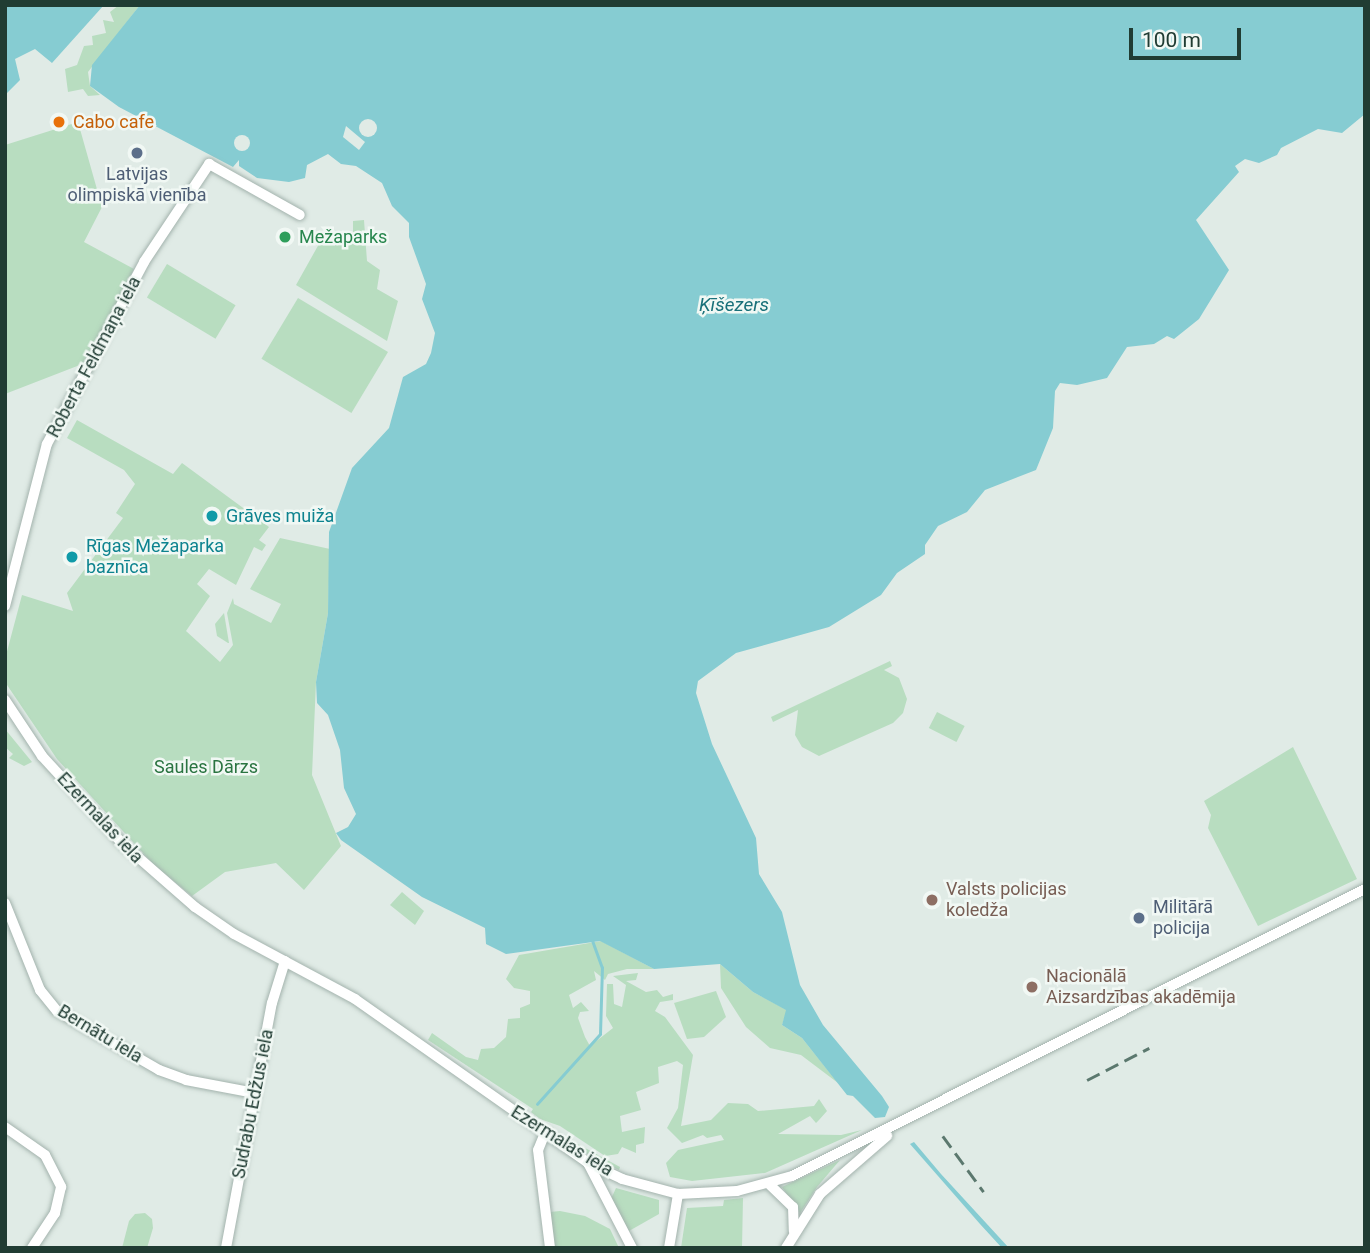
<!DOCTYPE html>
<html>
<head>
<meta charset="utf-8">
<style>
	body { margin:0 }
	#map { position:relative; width:1370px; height:1253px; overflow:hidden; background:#e0ebe6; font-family:Roboto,sans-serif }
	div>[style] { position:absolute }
	.green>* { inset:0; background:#b8ddc0; transform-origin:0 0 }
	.water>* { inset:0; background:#86ccd2 }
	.pier>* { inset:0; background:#e0ebe6 }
	.round { border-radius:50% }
	.stream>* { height:2.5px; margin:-1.25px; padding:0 1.25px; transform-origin:1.25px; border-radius:1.25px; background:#86ccd2 }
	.roads { filter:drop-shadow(0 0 2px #a3b3ad) drop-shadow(0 0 2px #a3b3ad) }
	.minor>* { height:10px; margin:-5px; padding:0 5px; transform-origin:5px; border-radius:5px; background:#fff }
	.rail>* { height:2.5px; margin-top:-1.25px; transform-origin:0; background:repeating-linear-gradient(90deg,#5b786e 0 14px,transparent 0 21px) }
	.dots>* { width:19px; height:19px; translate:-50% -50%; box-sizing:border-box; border:4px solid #f1f8f4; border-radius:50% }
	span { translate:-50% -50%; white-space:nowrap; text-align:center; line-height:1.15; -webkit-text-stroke:5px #f1f8f4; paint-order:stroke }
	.food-label { font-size:18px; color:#c56008 }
	.left { translate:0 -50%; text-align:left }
	.service-label { font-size:18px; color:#4e5e75 }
	.leisure-label { font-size:18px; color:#27864d }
	.street-label { font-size:18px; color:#203c33 }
	.culture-label { font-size:18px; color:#0d838f }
	.park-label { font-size:18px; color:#2a7441 }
	.education-label { font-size:18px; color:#785e54 }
	.water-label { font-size:19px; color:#197079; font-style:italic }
	.frame { position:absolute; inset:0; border:7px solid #203c33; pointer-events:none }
	.scale { position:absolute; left:1129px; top:28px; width:112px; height:32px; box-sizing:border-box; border:4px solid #203c33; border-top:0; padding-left:9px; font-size:21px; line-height:24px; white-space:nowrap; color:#203c33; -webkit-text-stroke:5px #f1f8f4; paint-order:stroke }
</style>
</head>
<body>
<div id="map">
	<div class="green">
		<i style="clip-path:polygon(119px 5px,140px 5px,88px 72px,90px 86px,100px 95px,88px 96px,83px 89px,68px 92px,65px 69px,77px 65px,84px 46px,93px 45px,92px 36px,106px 33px,103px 20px,114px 22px,110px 12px)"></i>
		<i style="clip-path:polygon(78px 122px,102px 207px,84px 242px,134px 269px,85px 363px,5px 394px,5px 145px)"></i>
		<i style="clip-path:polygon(364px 220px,367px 261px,380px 270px,377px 289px,398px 301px,387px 341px,296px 285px,324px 235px,345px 243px,353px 237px,353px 221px)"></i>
		<i style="left:167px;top:264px;width:80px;height:39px;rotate:31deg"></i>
		<i style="left:298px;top:298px;width:105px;height:71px;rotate:31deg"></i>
		<i style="clip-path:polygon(77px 420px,173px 474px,182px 463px,269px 527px,259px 540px,266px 545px,262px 551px,254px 547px,236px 585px,209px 569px,197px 584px,210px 596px,186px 631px,220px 662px,233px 645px,227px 613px,233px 598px,234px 604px,271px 623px,281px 604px,250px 589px,280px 538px,330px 549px,328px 613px,316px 682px,312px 775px,341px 846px,304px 890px,276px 863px,225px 872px,192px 896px,154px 865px,57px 759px,5px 682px,5px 659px,22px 595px,73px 611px,67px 593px,123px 518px,116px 513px,135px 484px,124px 470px,67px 438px)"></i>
		<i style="clip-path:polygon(224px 613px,229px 643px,228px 643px,217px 636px,215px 624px)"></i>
		<i style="clip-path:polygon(890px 661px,892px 666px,884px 670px,899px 678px,907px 699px,903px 713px,893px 723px,819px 756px,802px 747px,795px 735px,798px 710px,773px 722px,771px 717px)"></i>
		<i style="left:937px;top:712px;width:31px;height:18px;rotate:27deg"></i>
		<i style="clip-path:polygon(5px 729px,32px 762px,24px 766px,9px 758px,13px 754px,5px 747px)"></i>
		<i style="clip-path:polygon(1293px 747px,1357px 879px,1258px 926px,1208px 828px,1211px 815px,1204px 801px)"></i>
		<i style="clip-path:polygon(402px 892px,424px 911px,415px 925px,390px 905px)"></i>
		<i style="clip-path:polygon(601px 941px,654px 969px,627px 969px,608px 974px,605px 980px,594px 971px,596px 980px,569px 995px,573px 1008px,581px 1002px,589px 1011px,580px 1012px,578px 1018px,585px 1037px,590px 1046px,613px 1028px,606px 1016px,607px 984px,613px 984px,614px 1004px,622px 1007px,626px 985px,613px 976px,638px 973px,636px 980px,626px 981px,646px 992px,657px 990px,663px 997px,673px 994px,673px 1000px,660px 1002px,655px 1011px,665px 1017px,693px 1055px,681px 1126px,711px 1120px,728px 1103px,748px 1104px,758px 1111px,814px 1106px,819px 1099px,827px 1111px,819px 1120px,816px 1123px,810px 1116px,778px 1134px,841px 1135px,862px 1130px,765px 1173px,692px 1181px,670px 1177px,666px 1163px,678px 1150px,724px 1140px,721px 1135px,707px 1138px,703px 1135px,682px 1143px,667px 1128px,678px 1108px,683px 1065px,677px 1061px,658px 1067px,659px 1083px,636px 1092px,641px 1110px,620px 1116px,622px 1132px,645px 1127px,644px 1143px,636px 1145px,636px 1153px,622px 1147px,618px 1154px,605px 1156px,560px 1126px,540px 1119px,531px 1112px,533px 1109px,428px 1040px,432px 1033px,466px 1057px,478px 1060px,481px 1049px,494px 1048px,506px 1037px,508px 1019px,520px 1018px,520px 1008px,530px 1004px,530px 991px,514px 988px,506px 979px,519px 955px)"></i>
		<i style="clip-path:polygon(720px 964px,753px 992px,787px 1010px,782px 1025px,802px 1038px,838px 1083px,801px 1055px,770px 1048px,746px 1027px,721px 988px)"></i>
		<i style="clip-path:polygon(716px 991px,726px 1017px,704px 1037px,687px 1039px,674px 1003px)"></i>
		<i style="clip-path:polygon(543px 1125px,620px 1167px,619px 1170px,594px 1158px)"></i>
		<i style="clip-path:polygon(840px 1160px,817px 1187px,800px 1213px,782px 1187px)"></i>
		<i style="clip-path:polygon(616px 1188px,659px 1200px,659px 1214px,629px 1231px,611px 1199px)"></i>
		<i style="clip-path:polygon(743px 1198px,742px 1248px,681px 1248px,687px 1208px,723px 1206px,724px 1200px)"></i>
		<i style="clip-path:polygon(560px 1211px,585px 1216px,610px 1229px,619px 1248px,553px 1248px,550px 1212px)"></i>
		<i style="clip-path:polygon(145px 1213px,152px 1219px,153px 1228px,147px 1248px,122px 1248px,129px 1221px,135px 1214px)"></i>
	</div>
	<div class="water">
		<i style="clip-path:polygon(5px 5px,104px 5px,52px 63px,35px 49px,15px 59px,20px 80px,5px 95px)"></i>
		<i style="clip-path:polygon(140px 5px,1365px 5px,1365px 114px,1342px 133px,1318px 129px,1281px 148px,1277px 155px,1259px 163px,1245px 159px,1235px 166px,1239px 172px,1196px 220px,1229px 270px,1199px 319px,1174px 339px,1167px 336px,1154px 344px,1127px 347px,1107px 378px,1077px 385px,1060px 383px,1055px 391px,1053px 428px,1036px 470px,985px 490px,967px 512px,938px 526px,925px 545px,925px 554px,897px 573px,881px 595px,829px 627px,736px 653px,698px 681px,696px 693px,712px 744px,756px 838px,759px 874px,782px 912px,800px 985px,823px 1025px,882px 1096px,889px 1107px,885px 1117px,875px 1118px,853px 1096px,847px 1095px,802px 1038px,782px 1025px,786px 1010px,753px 992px,720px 964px,654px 969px,600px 941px,506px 954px,486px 944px,485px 928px,422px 897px,341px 840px,336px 833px,348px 827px,356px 814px,344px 788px,340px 750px,328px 715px,317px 703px,316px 682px,328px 613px,329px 532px,352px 468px,389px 428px,403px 377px,426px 364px,431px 353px,435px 333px,422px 299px,426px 284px,409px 237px,409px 223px,392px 206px,382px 183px,356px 166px,341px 164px,328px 154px,307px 165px,305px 178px,289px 182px,257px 178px,239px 166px,239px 160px,233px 167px,119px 107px,90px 86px,92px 65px)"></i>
		<i style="clip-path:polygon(914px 1142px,941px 1174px,1009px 1248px,1002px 1248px,980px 1224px,910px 1144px)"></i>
	</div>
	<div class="pier">
		<i class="round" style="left:359px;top:119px;width:18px;height:18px"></i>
		<i style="clip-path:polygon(346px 126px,365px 142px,359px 150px,343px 137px)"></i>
		<i class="round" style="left:234px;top:135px;width:16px;height:16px"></i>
	</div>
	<div class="stream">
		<i style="left:537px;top:1104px;width:94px;rotate:-48deg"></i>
		<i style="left:600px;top:1034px;width:66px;rotate:-88.3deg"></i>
		<i style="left:602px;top:968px;width:29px;rotate:-110deg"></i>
	</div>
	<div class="roads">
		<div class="minor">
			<i style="left:5px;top:606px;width:167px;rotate:-75.5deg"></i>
			<i style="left:47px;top:444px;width:206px;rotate:-61.9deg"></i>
			<i style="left:144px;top:262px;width:118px;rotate:-56.4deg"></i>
			<i style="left:209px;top:164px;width:104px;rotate:29.3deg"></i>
			<i style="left:5px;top:700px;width:67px;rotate:56.5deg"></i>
			<i style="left:42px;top:756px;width:120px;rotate:47.4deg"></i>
			<i style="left:123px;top:844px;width:96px;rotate:41.2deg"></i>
			<i style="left:195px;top:907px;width:47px;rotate:34.7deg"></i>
			<i style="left:234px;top:934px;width:137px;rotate:28.2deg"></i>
			<i style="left:355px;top:999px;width:285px;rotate:35.1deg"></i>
			<i style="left:588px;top:1163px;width:38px;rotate:25deg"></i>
			<i style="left:622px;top:1179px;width:58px;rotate:15deg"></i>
			<i style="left:678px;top:1194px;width:59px;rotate:-2.9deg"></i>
			<i style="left:737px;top:1191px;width:57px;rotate:-15.3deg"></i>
			<i style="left:792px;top:1176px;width:641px;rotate:-26.61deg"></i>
			<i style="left:5px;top:903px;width:94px;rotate:68.1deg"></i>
			<i style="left:40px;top:990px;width:27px;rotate:51deg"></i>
			<i style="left:57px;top:1011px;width:118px;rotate:30deg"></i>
			<i style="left:159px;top:1070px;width:29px;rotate:20deg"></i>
			<i style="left:186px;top:1080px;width:70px;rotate:10.7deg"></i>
			<i style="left:5px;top:1127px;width:49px;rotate:35deg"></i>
			<i style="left:45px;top:1155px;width:36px;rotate:63deg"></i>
			<i style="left:61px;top:1187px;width:27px;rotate:103deg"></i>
			<i style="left:55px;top:1213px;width:42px;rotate:123.3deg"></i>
			<i style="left:545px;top:1133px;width:18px;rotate:112deg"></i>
			<i style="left:538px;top:1150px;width:99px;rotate:83deg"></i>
			<i style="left:588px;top:1163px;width:96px;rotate:62.6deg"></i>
			<i style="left:770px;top:1185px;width:32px;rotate:44deg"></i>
			<i style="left:793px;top:1207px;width:24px;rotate:88deg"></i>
			<i style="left:226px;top:1248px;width:249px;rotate:-79.4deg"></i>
			<i style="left:272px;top:1003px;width:44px;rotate:-72.8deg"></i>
			<i style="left:669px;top:1248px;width:55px;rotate:-80.5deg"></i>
			<i style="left:786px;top:1248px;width:64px;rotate:-57.8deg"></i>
			<i style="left:820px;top:1194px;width:89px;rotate:-40.9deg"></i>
		</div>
	</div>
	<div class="rail">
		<i style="left:1087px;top:1080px;width:70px;rotate:-27.3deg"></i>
		<i style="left:943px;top:1136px;width:69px;rotate:53.8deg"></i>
	</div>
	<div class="dots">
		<i style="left:59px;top:122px;background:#e8710a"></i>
		<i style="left:137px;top:153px;background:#5c6f8a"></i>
		<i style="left:285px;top:237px;background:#2e9e5b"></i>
		<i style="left:212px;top:516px;background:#0f9aa8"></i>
		<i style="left:72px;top:557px;background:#0f9aa8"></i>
		<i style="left:932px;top:900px;background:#8d6e63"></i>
		<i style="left:1139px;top:918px;background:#5c6f8a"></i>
		<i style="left:1032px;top:987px;background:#8d6e63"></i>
	</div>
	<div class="food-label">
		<span class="left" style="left:73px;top:122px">Cabo cafe</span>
	</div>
	<div class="service-label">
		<span style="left:137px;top:185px">Latvijas<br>olimpiskā vienība</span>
		<span class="left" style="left:1153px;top:918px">Militārā<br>policija</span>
	</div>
	<div class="leisure-label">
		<span class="left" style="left:299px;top:237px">Mežaparks</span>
	</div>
	<div class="street-label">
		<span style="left:94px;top:357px;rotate:-62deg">Roberta Feldmaņa iela</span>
		<span style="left:100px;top:818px;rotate:47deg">Ezermalas iela</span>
		<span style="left:100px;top:1034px;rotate:31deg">Bernātu iela</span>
		<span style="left:253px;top:1104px;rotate:-79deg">Sudrabu Edžus iela</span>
		<span style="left:562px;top:1141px;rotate:32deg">Ezermalas iela</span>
	</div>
	<div class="culture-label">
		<span class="left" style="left:226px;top:516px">Grāves muiža</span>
		<span class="left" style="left:86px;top:557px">Rīgas Mežaparka<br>baznīca</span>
	</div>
	<div class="park-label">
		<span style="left:206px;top:767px">Saules Dārzs</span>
	</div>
	<div class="education-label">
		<span class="left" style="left:946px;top:900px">Valsts policijas<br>koledža</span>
		<span class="left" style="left:1046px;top:987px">Nacionālā<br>Aizsardzības akadēmija</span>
	</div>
	<div class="water-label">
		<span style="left:734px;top:305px">Ķīšezers</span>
	</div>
	<div class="frame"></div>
	<div class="scale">100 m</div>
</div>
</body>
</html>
